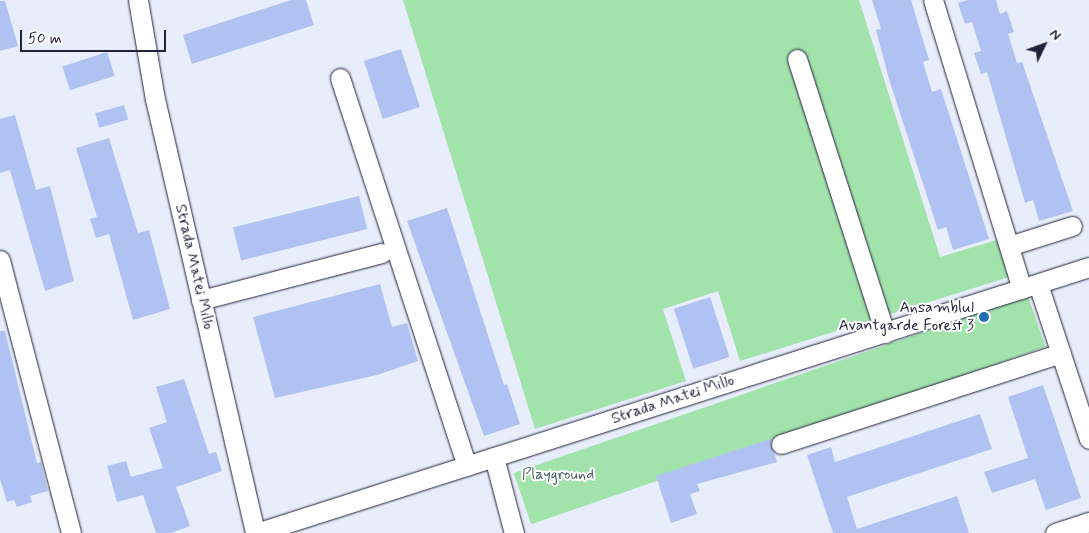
<!DOCTYPE html>
<html>
<head>
<meta charset="utf-8">
<style>
	body { margin:0 }
	#map { position:relative; width:1089px; height:533px; overflow:hidden; background:#e7edfb; font-family:Mynerve,sans-serif }
	div>[style] { position:absolute }
	.green>* { inset:0; background:#a2e2ab; transform-origin:0 0 }
	.building>* { inset:0; background:#afc2f1; transform-origin:0 0 }
	.roads { filter:drop-shadow(0 0 1px #22223b) drop-shadow(0 0 1px #22223b) }
	.minor>* { height:19px; margin:-9.5px; padding:0 9.5px; transform-origin:9.5px; border-radius:9.5px; background:#fff }
	.dots>* { width:14px; height:14px; translate:-50% -50%; box-sizing:border-box; border:2px solid #fff; border-radius:50% }
	span { translate:-50% -50%; white-space:nowrap; text-align:center; line-height:1.15; -webkit-text-stroke:4px #fff; paint-order:stroke }
	.street-label { font-size:16px; color:#22223b }
	.poi-label { font-size:16px; color:#22223b }
	.right { translate:-100% -50%; text-align:right }
	.park-label { font-size:16px; color:#485c5d }
	.north { position:absolute; left:1019px; top:20px; width:50px; height:50px; -webkit-text-stroke:4px #fff; paint-order:stroke; rotate:48deg; font-size:14px; font-weight:700; line-height:20px; text-align:center; color:#22223b }
	.north::after { content:''; display:block; margin:auto; width:18px; height:22px; background:#22223b; clip-path:polygon(50% 0,100% 100%,50% 72%,0 100%) }
	.scale { position:absolute; left:20px; top:30px; width:146px; height:22px; box-sizing:border-box; border:2px solid #22223b; border-top:0; padding-left:6px; font-size:15px; line-height:18px; white-space:nowrap; color:#22223b; -webkit-text-stroke:4px #fff; paint-order:stroke }
</style>
</head>
<body>
<div id="map">
	<div class="green">
		<i style="clip-path:polygon(403px 0,859px 0,940px 257px,997px 240px,1009px 277px,740px 361px,718px 291px,663px 309px,686px 381px,535px 429px)"></i>
		<i style="left:1028px;top:296px;width:54px;height:544px;rotate:71deg"></i>
	</div>
	<div class="building">
		<i style="clip-path:polygon(291px 0,306px 0,314px 25px,192px 64px,183px 35px)"></i>
		<i style="clip-path:polygon(872px 0,911px 0,929px 60px,923px 62px,932px 92px,941px 89px,989px 239px,953px 250px,946px 227px,938px 230px,889px 79px,876px 30px,881px 29px)"></i>
		<i style="clip-path:polygon(968px 0,996px 0,1000px 14px,1007px 11px,1014px 32px,1008px 34px,1017px 63px,1022px 62px,1073px 211px,1039px 221px,1033px 200px,1025px 203px,987px 72px,981px 74px,974px 53px,981px 51px,972px 22px,965px 24px,958px 3px)"></i>
		<i style="clip-path:polygon(0 1px,5px 1px,18px 46px,0 51px)"></i>
		<i style="left:401px;top:49px;width:61px;height:39px;rotate:72deg"></i>
		<i style="left:107px;top:52px;width:25px;height:47px;rotate:72deg"></i>
		<i style="left:124px;top:105px;width:15px;height:30px;rotate:74deg"></i>
		<i style="clip-path:polygon(15px 115px,36px 190px,50px 186px,74px 281px,45px 291px,10px 170px,0 173px,0 119px)"></i>
		<i style="clip-path:polygon(109px 138px,138px 233px,149px 230px,170px 309px,133px 320px,109px 234px,96px 238px,90px 219px,97px 217px,76px 148px)"></i>
		<i style="left:359px;top:196px;width:34px;height:130px;rotate:76deg"></i>
		<i style="clip-path:polygon(447px 208px,504px 385px,507px 384px,520px 424px,484px 436px,407px 221px)"></i>
		<i style="clip-path:polygon(380px 284px,392px 327px,407px 323px,418px 361px,377px 375px,275px 398px,253px 317px)"></i>
		<i style="left:710px;top:297px;width:63px;height:38px;rotate:72deg"></i>
		<i style="clip-path:polygon(0 331px,5px 331px,37px 463px,41px 462px,48px 491px,30px 496px,32px 502px,17px 507px,14px 500px,7px 502px,0 479px)"></i>
		<i style="clip-path:polygon(184px 379px,209px 454px,216px 452px,222px 471px,176px 487px,190px 526px,171px 533px,156px 533px,143px 495px,117px 502px,107px 466px,126px 461px,131px 477px,163px 468px,149px 428px,167px 422px,156px 387px)"></i>
		<i style="clip-path:polygon(1043px 385px,1081px 498px,1046px 510px,1035px 479px,992px 493px,984px 472px,1028px 458px,1008px 397px)"></i>
		<i style="clip-path:polygon(980px 414px,992px 449px,847px 497px,857px 529px,957px 496px,969px 533px,833px 533px,807px 455px,831px 447px,835px 462px)"></i>
		<i style="clip-path:polygon(770px 439px,777px 462px,697px 484px,700px 491px,690px 494px,697px 514px,671px 523px,656px 476px)"></i>
	</div>
	<div class="roads">
		<div class="minor">
			<i style="left:138px;top:0;width:100px;rotate:80.3deg"></i>
			<i style="left:155px;top:99px;width:445px;rotate:77deg"></i>
			<i style="left:933px;top:0;width:302px;rotate:72.9deg"></i>
			<i style="left:797px;top:59px;width:288px;rotate:72.2deg"></i>
			<i style="left:340px;top:78px;width:408px;rotate:71.9deg"></i>
			<i style="left:1009px;top:246px;width:66px;rotate:-17.6deg"></i>
			<i style="left:0;top:260px;width:282px;rotate:75.4deg"></i>
			<i style="left:1038px;top:284px;width:163px;rotate:71.8deg"></i>
			<i style="left:201px;top:300px;width:187px;rotate:-14.6deg"></i>
			<i style="left:781px;top:444px;width:294px;rotate:-18deg"></i>
			<i style="left:494px;top:457px;width:79px;rotate:75.3deg"></i>
			<i style="left:256px;top:533px;width:874px;rotate:-17.71deg"></i>
			<i style="left:1055px;top:533px;width:36px;rotate:-18deg"></i>
		</div>
	</div>
	<div class="dots">
		<i style="left:984px;top:317px;background:#1f6fb2"></i>
	</div>
	<div class="street-label">
		<span style="left:194px;top:267px;rotate:77deg">Strada Matei Millo</span>
		<span style="left:673px;top:400px;rotate:-18deg">Strada Matei Millo</span>
	</div>
	<div class="poi-label">
		<span class="right" style="left:974px;top:317px">Ansamblul<br>Avantgarde Forest 3</span>
	</div>
	<div class="park-label">
		<span style="left:558px;top:475px">Playground</span>
	</div>
	<div class="north">N</div>
	<div class="scale">50 m</div>
</div>
</body>
</html>
